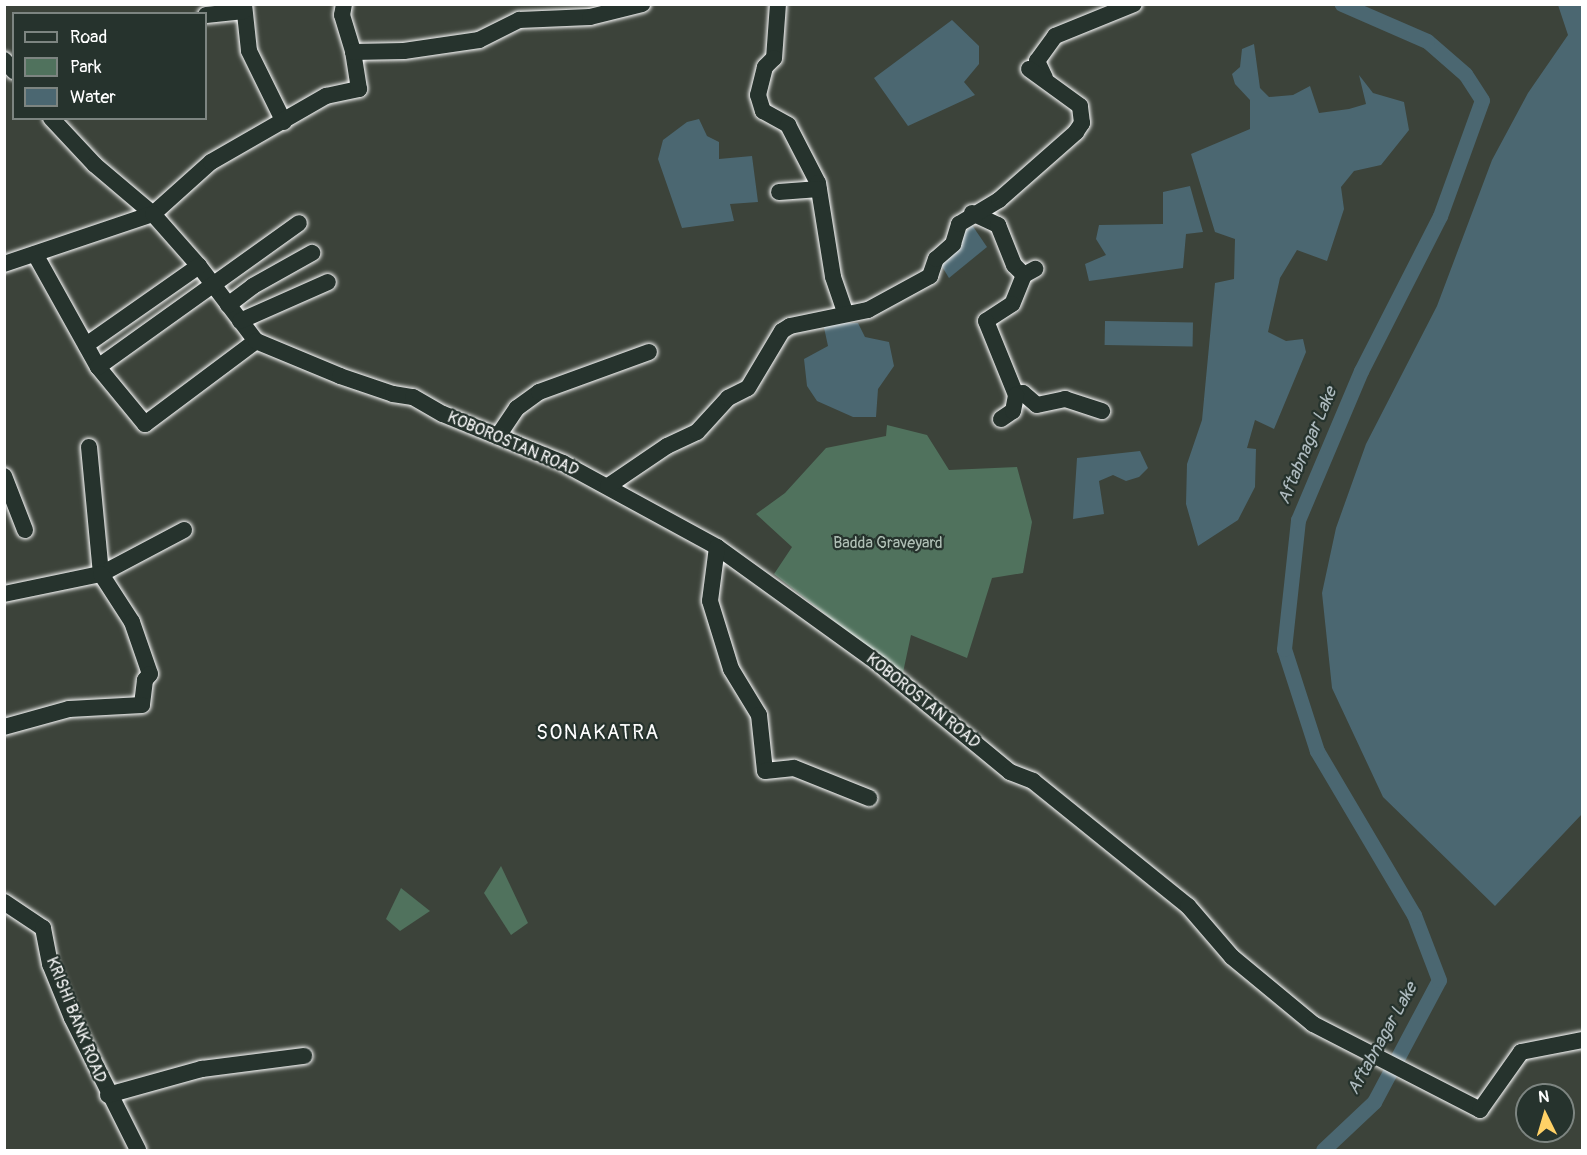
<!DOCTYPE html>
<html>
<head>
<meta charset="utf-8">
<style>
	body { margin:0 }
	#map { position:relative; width:1587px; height:1155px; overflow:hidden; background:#3c433a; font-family:Pangolin,sans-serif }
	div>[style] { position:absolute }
	.green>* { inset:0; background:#50725d }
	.water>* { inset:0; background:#4b6771; transform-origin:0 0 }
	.canal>* { height:15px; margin:-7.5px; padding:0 7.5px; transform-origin:7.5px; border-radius:7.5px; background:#4b6771 }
	.roads { filter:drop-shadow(0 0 2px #fff) drop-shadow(0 0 2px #fff) }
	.street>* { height:16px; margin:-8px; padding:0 8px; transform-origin:8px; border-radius:8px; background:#26332d }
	span { translate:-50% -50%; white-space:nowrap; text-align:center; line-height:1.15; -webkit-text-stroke:4.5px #26332d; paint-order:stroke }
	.street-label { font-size:16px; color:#fff }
	.park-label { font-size:16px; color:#b0c0b6 }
	.water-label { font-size:18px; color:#aebbbf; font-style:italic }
	.quarter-label { font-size:20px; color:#fff; letter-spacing:1.5px }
	.frame { position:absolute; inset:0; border:6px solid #fff; pointer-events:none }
	.legend { position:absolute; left:12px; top:12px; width:195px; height:108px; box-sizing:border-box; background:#26332d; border:2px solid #7d8581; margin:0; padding:8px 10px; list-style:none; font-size:18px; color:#fff }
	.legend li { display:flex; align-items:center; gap:12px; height:30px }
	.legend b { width:30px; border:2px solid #7d8581 }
	.north { position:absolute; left:1515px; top:1083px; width:60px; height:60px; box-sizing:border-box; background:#26332d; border:2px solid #7d8581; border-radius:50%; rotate:355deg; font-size:16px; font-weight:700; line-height:24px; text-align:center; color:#fff }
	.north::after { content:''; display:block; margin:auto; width:21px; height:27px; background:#ffd166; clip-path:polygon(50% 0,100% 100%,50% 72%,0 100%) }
</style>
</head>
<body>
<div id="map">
	<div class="green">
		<i style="clip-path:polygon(887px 425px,927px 435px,949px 470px,1017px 467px,1032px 522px,1023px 573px,992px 578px,967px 658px,911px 635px,901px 682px,865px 645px,774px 574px,792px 547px,756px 514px,785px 493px,826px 448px,886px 436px)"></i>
		<i style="clip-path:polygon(501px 866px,528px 923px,511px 935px,484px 893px)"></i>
		<i style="clip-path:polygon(401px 888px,430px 911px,400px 931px,386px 919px)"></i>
	</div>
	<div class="water">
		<i style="clip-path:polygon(1558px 5px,1582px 5px,1582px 814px,1495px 906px,1383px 797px,1332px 688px,1322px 593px,1336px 528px,1366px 444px,1437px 306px,1492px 160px,1528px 93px,1568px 35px)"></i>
		<i style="clip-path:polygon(952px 20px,979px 46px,979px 64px,964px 82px,975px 95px,908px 126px,874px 78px)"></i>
		<i style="clip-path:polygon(1254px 44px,1260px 88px,1269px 97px,1293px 95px,1310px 86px,1319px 113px,1349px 109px,1366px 104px,1359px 75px,1373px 93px,1404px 102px,1409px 130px,1381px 165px,1354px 171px,1341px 187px,1344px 209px,1327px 261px,1297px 250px,1280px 278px,1268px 332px,1286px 341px,1303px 339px,1306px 352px,1274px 429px,1255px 420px,1247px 448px,1256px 449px,1255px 487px,1238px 520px,1198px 546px,1186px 504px,1187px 464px,1202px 420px,1215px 283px,1234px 279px,1235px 239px,1215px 232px,1191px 154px,1250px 129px,1250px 100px,1235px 84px,1232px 74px,1240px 67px,1242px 49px)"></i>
		<i style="clip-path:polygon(699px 119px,707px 136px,719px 142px,719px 159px,752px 156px,758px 202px,730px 204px,734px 221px,682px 228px,658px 159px,663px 140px,687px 122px)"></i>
		<i style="clip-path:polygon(1190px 186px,1203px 232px,1186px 234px,1183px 268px,1089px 281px,1085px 264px,1106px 255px,1096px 239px,1099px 225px,1163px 224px,1163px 192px)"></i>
		<i style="clip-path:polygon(972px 225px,987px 247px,949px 278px,938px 260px)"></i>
		<i style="left:1105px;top:321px;width:88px;height:24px;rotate:1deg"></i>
		<i style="clip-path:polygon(823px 323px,858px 323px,865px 337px,889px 342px,894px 366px,878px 389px,876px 417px,853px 417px,817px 401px,807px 386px,804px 359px,828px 346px)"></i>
		<i style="clip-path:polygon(1140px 451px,1148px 468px,1139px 477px,1126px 481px,1113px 475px,1099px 481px,1104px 514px,1073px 519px,1077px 458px)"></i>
	</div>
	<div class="canal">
		<i style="left:1323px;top:1150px;width:70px;rotate:-43.3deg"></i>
		<i style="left:1374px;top:1102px;width:138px;rotate:-62deg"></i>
		<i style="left:1439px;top:980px;width:70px;rotate:-111deg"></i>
		<i style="left:1414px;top:915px;width:191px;rotate:-120.6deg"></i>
		<i style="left:1317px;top:751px;width:107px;rotate:-107.9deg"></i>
		<i style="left:1284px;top:649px;width:130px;rotate:-83.8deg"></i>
		<i style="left:1298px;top:520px;width:162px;rotate:-67.1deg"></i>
		<i style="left:1361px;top:371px;width:174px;rotate:-63deg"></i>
		<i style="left:1440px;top:216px;width:123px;rotate:-70.1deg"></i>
		<i style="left:1482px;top:100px;width:31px;rotate:-123deg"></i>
		<i style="left:1465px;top:74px;width:50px;rotate:-139deg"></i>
		<i style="left:1427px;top:41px;width:93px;rotate:-156.5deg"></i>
	</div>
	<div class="roads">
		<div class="street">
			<i style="left:244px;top:4px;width:47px;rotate:83.9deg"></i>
			<i style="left:249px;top:51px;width:79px;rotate:63.8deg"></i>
			<i style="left:344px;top:4px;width:11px;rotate:100deg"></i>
			<i style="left:342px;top:15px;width:39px;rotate:73deg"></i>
			<i style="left:778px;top:4px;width:54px;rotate:94.2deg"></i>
			<i style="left:774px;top:58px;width:13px;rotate:135deg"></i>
			<i style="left:765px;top:67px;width:29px;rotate:104deg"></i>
			<i style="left:758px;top:95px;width:17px;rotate:73deg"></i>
			<i style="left:763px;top:111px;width:29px;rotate:29deg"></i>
			<i style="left:788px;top:125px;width:65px;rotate:62.7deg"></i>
			<i style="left:818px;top:183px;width:95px;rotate:80.9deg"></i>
			<i style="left:833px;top:277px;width:39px;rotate:71deg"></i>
			<i style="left:206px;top:15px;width:38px;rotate:-6deg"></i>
			<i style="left:4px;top:60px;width:15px;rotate:48deg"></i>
			<i style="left:1045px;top:78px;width:19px;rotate:-115deg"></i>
			<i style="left:1037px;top:61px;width:31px;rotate:-54deg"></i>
			<i style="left:1055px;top:36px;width:85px;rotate:-22.1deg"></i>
			<i style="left:51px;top:118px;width:64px;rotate:46.9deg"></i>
			<i style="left:95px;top:165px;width:76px;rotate:40.2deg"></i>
			<i style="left:153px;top:214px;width:78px;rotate:-41.9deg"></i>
			<i style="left:211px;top:162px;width:133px;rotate:-29.9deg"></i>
			<i style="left:326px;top:96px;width:34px;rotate:-12deg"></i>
			<i style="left:359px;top:89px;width:37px;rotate:-99deg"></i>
			<i style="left:353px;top:52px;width:51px;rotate:-1.1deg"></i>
			<i style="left:404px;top:51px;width:76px;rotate:-8.3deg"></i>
			<i style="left:479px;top:40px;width:45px;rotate:-26.6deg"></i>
			<i style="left:519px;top:20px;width:71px;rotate:-2.4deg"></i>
			<i style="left:590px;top:17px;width:54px;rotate:-14deg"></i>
			<i style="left:779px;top:192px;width:40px;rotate:-4.3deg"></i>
			<i style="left:972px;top:213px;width:29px;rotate:25deg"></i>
			<i style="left:998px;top:225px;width:43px;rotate:68.2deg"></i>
			<i style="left:1014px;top:265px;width:14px;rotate:45deg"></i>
			<i style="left:1024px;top:275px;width:13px;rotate:-29deg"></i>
			<i style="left:35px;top:254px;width:129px;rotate:60.9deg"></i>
			<i style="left:98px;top:367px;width:74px;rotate:50.5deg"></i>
			<i style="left:145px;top:424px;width:139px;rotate:-36.8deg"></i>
			<i style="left:4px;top:264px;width:157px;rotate:-18.6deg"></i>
			<i style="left:153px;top:214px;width:69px;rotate:48.5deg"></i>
			<i style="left:199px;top:266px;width:94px;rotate:52.8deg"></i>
			<i style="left:256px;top:341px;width:91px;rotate:22.6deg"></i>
			<i style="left:340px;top:376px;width:56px;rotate:18.8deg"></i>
			<i style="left:393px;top:394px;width:20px;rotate:9deg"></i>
			<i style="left:413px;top:397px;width:34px;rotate:30deg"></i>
			<i style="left:443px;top:414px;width:130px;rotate:22.2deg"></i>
			<i style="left:563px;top:463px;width:175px;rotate:28.6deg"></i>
			<i style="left:717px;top:547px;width:200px;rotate:35.8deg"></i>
			<i style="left:879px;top:664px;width:170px;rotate:39.5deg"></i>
			<i style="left:1010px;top:772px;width:25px;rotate:21deg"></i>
			<i style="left:1033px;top:781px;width:199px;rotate:38.9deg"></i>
			<i style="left:1188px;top:906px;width:67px;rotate:49.2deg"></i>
			<i style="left:1232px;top:957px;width:105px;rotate:39.6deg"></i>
			<i style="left:1313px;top:1024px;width:188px;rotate:27.2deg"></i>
			<i style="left:1480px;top:1110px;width:71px;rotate:-54.7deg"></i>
			<i style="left:1521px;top:1052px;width:62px;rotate:-11.1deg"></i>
			<i style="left:1024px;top:275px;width:31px;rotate:112deg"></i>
			<i style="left:1012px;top:304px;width:31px;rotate:147deg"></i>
			<i style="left:986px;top:321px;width:80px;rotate:67.9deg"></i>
			<i style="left:1016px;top:395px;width:7px;rotate:-16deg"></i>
			<i style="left:1023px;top:393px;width:18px;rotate:41deg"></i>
			<i style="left:1037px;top:405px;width:29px;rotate:-12deg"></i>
			<i style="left:1065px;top:399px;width:39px;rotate:18deg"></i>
			<i style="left:228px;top:305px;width:31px;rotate:-37deg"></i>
			<i style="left:253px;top:286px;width:68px;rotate:-29.2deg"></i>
			<i style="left:240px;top:321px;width:96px;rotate:-23.9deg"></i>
			<i style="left:86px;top:345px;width:138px;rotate:-35deg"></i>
			<i style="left:98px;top:367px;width:247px;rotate:-35.6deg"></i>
			<i style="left:1001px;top:419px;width:14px;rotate:-34deg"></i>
			<i style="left:1013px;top:411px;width:16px;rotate:-79deg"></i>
			<i style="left:498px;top:436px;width:34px;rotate:-56deg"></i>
			<i style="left:517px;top:408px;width:27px;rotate:-36deg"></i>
			<i style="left:539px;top:392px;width:117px;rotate:-20deg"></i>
			<i style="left:89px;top:447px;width:128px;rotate:84.6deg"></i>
			<i style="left:101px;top:574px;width:94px;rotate:-27.9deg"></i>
			<i style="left:4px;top:476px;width:58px;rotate:68.7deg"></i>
			<i style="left:608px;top:486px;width:71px;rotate:-34.1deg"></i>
			<i style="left:667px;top:446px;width:33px;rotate:-25deg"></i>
			<i style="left:697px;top:432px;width:46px;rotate:-47.6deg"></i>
			<i style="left:728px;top:398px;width:22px;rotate:-27deg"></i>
			<i style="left:748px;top:388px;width:66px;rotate:-59.2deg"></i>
			<i style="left:782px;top:331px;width:9px;rotate:-32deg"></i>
			<i style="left:790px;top:326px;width:80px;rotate:-11.6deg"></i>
			<i style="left:868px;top:310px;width:71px;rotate:-28.7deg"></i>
			<i style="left:930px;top:276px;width:18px;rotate:-71deg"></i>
			<i style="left:936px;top:259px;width:23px;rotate:-41deg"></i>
			<i style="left:953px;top:244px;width:21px;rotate:-73deg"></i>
			<i style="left:959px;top:224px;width:47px;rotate:-31deg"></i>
			<i style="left:999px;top:200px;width:103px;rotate:-41.4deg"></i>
			<i style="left:1076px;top:132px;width:11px;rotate:-56deg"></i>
			<i style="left:1082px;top:123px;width:17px;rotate:-97deg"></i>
			<i style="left:1080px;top:106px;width:63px;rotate:-144deg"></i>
			<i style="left:717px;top:547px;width:54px;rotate:97.4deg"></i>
			<i style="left:710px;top:601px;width:71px;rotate:72.8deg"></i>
			<i style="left:731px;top:669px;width:54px;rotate:58.7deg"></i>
			<i style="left:759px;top:715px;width:56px;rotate:83.9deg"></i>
			<i style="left:765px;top:771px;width:29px;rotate:-6deg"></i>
			<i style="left:794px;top:768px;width:81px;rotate:21.8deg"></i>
			<i style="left:4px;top:594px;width:99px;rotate:-11.7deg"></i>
			<i style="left:101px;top:574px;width:57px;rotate:57.1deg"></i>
			<i style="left:132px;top:622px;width:55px;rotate:70.9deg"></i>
			<i style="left:150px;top:674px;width:8px;rotate:130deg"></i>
			<i style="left:145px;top:680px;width:25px;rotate:97deg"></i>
			<i style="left:142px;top:705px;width:73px;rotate:176.9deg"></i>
			<i style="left:69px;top:709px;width:67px;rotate:164.5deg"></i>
			<i style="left:4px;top:902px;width:47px;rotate:33.7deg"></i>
			<i style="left:43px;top:928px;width:37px;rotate:79deg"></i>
			<i style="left:50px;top:964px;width:58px;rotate:67.8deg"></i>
			<i style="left:72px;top:1018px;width:148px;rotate:63.4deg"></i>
			<i style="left:108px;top:1095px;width:98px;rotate:-15.5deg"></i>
			<i style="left:202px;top:1069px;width:103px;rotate:-7.3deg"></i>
		</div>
	</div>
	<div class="street-label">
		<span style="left:513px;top:444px;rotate:23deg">KOBOROSTAN ROAD</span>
		<span style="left:923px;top:701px;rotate:39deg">KOBOROSTAN ROAD</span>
		<span style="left:76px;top:1020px;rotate:68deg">KRISHI BANK ROAD</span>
	</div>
	<div class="park-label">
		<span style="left:888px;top:543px">Badda Graveyard</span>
	</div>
	<div class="water-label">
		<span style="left:1308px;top:446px;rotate:-67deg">Aftabnagar Lake</span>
		<span style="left:1383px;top:1039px;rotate:-61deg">Aftabnagar Lake</span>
	</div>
	<div class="quarter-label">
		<span style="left:598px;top:732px">SONAKATRA</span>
	</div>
	<div class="frame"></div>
	<ul class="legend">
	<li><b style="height:8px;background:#26332d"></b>Road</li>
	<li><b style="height:16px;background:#50725d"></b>Park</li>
	<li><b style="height:16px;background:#4b6771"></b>Water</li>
	</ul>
	<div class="north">N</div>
</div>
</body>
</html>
